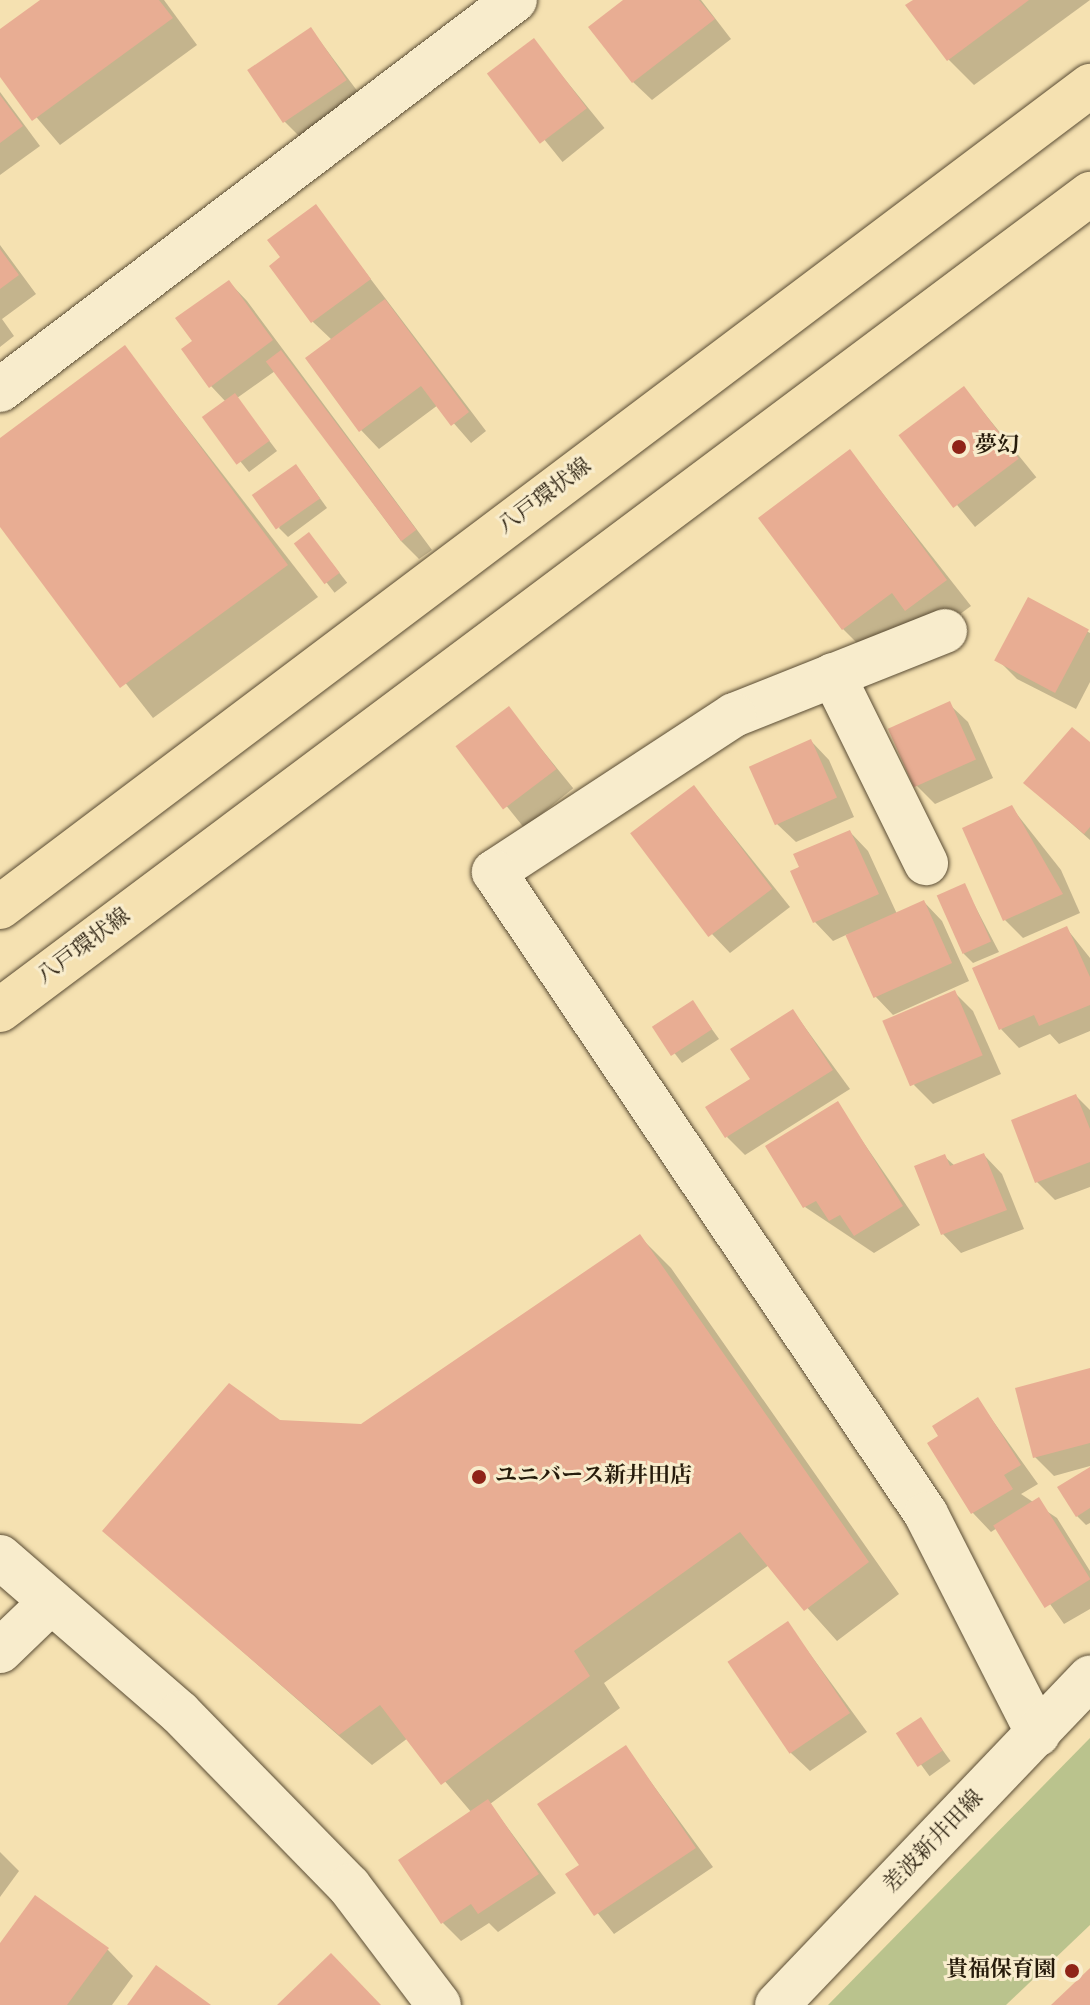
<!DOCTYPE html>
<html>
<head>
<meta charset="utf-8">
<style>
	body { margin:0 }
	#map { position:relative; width:1090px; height:2005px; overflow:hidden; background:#f5e1b1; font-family:"Old Standard TT","Noto Serif JP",serif }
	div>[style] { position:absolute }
	.green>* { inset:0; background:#bac38d }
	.shadow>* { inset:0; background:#0003; transform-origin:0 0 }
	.building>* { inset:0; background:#e8ad93; transform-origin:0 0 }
	.roads { filter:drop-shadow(0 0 2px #5a4c34) drop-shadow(0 0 2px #5a4c34) }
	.street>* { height:44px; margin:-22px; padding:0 22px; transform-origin:22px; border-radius:22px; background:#f8eccc }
	.secondary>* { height:44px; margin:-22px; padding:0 22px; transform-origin:22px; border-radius:22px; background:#f8eccc }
	.primary>* { height:44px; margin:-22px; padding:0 22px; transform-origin:22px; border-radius:22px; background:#f5e1b1 }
	.dots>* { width:22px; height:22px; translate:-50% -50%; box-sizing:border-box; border:4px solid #f8eccc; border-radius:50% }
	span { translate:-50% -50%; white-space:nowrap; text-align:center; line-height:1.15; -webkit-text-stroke:6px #f8eccc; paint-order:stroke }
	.poi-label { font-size:22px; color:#261b0b; font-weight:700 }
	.left { translate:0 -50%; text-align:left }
	.right { translate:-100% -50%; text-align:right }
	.street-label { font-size:22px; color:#261b0b }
</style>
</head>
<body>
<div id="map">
	<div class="green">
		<i style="clip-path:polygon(1090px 1738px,1090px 1925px,1006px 2005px,828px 2005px)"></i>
	</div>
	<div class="shadow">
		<i style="clip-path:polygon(43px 0,164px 0,197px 45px,60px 145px,0 74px,0 31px)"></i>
		<i style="clip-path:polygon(626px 0,701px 0,731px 39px,652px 100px,633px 82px)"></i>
		<i style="clip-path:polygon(916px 0,1090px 0,974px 85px,948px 59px)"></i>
		<i style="clip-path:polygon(311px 29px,364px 100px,303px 140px,284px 121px)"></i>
		<i style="left:534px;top:41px;width:112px;height:54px;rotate:51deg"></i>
		<i style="clip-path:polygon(0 92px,40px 146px,0 175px)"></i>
		<i style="clip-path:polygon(316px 207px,486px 431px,471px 443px,438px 405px,379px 449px,361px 430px,332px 340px,313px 322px,283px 258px)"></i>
		<i style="clip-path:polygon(0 245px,36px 294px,2px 319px,14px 336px,0 347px)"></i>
		<i style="clip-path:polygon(229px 282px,247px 301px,432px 550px,419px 559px,401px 541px,275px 371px,237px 398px,277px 451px,249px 472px,205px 418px,226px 402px,211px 386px,195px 341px)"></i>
		<i style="clip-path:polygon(125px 348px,318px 597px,153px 718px,0 523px,0 440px)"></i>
		<i style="left:964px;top:388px;width:115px;height:79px;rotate:51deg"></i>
		<i style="clip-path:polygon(850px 452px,971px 606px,932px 635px,869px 655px,843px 629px)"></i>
		<i style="clip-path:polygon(304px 476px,327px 508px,288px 537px,279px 528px)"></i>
		<i style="left:309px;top:534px;width:62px;height:16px;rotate:52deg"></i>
		<i style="clip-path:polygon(1029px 600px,1090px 633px,1090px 682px,1076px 709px,1017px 679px,999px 661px)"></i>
		<i style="clip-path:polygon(949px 704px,968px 722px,993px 778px,935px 804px,916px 785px)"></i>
		<i style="left:509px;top:709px;width:102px;height:63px;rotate:51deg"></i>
		<i style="clip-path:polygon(811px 741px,829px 760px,854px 817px,796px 842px,777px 824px)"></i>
		<i style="clip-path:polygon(1090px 745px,1090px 840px,1026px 783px)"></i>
		<i style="clip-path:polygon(694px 787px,790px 907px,730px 953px,712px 934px)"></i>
		<i style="clip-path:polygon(1012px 808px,1061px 870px,1080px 913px,1023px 938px,1004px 919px)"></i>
		<i style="clip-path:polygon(850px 832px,868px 851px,897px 914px,924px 902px,942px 921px,969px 981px,893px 1015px,875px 996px,848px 934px,833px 941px,815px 922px,792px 872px)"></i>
		<i style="clip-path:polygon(964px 885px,999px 952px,973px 963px,964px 954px)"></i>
		<i style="clip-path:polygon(1067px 929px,1090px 958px,1090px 1031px,1059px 1044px,1050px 1034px,1019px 1048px,1001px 1029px)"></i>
		<i style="clip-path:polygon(954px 992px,973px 1011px,1001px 1074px,933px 1104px,914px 1085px)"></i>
		<i style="clip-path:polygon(693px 1003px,719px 1039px,682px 1063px,654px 1026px)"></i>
		<i style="clip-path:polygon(793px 1011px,850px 1089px,745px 1155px,727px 1137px)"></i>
		<i style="clip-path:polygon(1076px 1096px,1090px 1110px,1090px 1187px,1055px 1200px,1037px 1182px)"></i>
		<i style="clip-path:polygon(837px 1104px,920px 1225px,874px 1253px,805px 1207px)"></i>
		<i style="clip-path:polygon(984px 1155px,1002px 1174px,1024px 1229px,961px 1253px,943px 1234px,944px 1156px,955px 1166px)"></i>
		<i style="clip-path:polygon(640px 1237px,671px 1268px,899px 1594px,837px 1641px,769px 1565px,604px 1683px,620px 1708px,490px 1804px,556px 1893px,498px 1932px,489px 1923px,461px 1941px,443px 1923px,472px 1813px,408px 1738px,372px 1765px,105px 1531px,279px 1422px,362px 1426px)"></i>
		<i style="clip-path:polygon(1090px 1370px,1090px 1466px,1054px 1476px,1035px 1457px)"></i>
		<i style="clip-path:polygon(978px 1400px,1038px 1484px,1021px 1494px,1057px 1518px,1090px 1571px,1090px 1609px,1064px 1624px,997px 1528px,991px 1532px,973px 1513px,930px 1444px)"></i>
		<i style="clip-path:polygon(1090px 1469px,1090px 1523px,1086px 1525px,1077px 1516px)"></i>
		<i style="clip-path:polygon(788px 1624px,867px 1732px,810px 1771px,791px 1753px)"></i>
		<i style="left:920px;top:1719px;width:52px;height:26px;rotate:54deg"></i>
		<i style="clip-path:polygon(626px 1748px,713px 1867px,614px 1934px,568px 1875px,581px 1865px)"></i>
		<i style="clip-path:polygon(0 1852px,19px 1871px,0 1897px)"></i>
		<i style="clip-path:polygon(0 1946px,108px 1950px,133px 1976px,112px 2005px,0 2005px)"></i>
	</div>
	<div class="building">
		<i style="clip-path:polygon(40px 0,159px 0,173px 18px,32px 121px,0 77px,0 29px)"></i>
		<i style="clip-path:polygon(623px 0,699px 0,715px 19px,632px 83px,588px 27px)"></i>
		<i style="clip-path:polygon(913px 0,1029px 0,947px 61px,905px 5px)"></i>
		<i style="left:311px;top:27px;width:64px;height:77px;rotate:56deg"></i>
		<i style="left:534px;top:38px;width:88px;height:59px;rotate:53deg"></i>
		<i style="clip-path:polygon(0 95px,23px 126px,0 143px)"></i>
		<i style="clip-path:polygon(316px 204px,371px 279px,311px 323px,269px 266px,280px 257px,267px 240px)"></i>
		<i style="clip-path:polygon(0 249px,19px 275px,0 289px)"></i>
		<i style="clip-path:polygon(229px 280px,273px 340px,209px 388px,181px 349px,192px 341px,175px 318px)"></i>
		<i style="clip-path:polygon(385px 299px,469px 412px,451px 426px,421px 386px,359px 432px,305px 358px)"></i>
		<i style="clip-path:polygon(125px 345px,288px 565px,120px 688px,0 527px,0 438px)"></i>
		<i style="left:281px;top:350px;width:225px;height:19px;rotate:53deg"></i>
		<i style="left:964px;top:386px;width:91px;height:82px;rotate:53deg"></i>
		<i style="left:235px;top:393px;width:59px;height:41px;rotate:54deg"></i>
		<i style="clip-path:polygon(850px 449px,947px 580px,905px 611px,892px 593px,842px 630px,758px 518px)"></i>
		<i style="left:296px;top:464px;width:42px;height:54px;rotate:55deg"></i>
		<i style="left:309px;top:532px;width:51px;height:19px;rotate:53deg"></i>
		<i style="left:1028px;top:597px;width:69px;height:72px;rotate:28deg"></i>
		<i style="left:950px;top:701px;width:64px;height:68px;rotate:66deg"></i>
		<i style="left:509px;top:706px;width:79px;height:67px;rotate:53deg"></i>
		<i style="clip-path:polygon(1072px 727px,1090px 742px,1090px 827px,1084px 834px,1023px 783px)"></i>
		<i style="left:811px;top:739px;width:64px;height:68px;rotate:66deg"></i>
		<i style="left:694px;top:785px;width:130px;height:80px;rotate:53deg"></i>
		<i style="clip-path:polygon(1012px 805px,1063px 894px,1003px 921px,962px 828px)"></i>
		<i style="clip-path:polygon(850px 830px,879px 894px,813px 923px,790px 871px,799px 867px,793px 854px)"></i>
		<i style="left:965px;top:883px;width:64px;height:31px;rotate:66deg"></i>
		<i style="left:924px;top:900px;width:69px;height:86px;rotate:66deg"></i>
		<i style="clip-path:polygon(1067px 926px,1090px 977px,1090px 1005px,1039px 1026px,1034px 1015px,999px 1030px,972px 968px)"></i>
		<i style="left:955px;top:990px;width:71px;height:79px;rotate:67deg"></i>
		<i style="left:693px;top:1000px;width:35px;height:49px;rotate:57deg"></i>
		<i style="clip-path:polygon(793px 1009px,833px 1070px,725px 1138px,705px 1107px,750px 1079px,730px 1049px)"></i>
		<i style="clip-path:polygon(1076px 1094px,1090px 1129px,1090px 1162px,1035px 1183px,1011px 1120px)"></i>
		<i style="clip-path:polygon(838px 1101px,903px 1206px,854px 1236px,840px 1215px,829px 1221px,816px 1201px,803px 1208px,765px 1146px)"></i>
		<i style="clip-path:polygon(984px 1153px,1007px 1210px,941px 1235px,914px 1166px,945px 1154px,950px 1166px)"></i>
		<i style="clip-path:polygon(640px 1234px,869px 1562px,804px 1611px,740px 1532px,574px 1651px,590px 1676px,441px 1785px,380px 1705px,339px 1735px,102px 1531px,229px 1383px,280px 1420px,361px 1424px)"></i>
		<i style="clip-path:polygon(1090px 1368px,1090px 1443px,1033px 1458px,1015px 1388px)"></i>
		<i style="clip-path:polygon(978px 1397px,1021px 1465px,1004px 1475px,1013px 1489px,971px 1514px,927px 1443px,938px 1436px,932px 1426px)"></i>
		<i style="clip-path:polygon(1090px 1467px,1090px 1508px,1076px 1517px,1057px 1487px)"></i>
		<i style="left:1039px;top:1497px;width:97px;height:54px;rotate:58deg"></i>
		<i style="left:788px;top:1621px;width:111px;height:73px;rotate:56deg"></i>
		<i style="left:921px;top:1717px;width:40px;height:30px;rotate:57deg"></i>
		<i style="clip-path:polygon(626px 1745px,696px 1848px,594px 1916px,565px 1874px,579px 1865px,537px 1804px)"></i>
		<i style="clip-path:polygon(488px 1799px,539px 1874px,478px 1914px,471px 1904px,441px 1924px,398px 1860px)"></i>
		<i style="clip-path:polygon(35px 1895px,109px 1948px,67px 2005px,0 2005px,0 1943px)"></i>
		<i style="clip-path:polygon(331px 1953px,381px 2005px,277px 2005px)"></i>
		<i style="clip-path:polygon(156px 1965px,211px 2005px,127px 2005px)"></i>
		<i style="clip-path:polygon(1090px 1968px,1090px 2005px,1051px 2005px)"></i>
	</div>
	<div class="roads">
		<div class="street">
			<i style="left:0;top:390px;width:646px;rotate:-37.14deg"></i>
			<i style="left:945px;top:631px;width:227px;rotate:158.3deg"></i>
			<i style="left:734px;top:715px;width:287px;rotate:146.8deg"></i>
			<i style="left:494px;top:872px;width:774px;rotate:56.06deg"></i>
			<i style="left:926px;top:1514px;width:247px;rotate:63deg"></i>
			<i style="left:833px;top:675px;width:210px;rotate:63.7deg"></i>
			<i style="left:0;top:1651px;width:69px;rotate:-43.8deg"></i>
		</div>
		<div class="secondary">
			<i style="left:0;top:1557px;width:238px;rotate:40.9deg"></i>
			<i style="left:180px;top:1713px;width:242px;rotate:45.7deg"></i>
			<i style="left:349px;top:1886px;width:149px;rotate:52.9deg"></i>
			<i style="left:777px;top:2005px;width:453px;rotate:-46.3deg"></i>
		</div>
		<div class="primary">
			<i style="left:0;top:907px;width:1365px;rotate:-36.99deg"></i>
			<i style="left:0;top:1010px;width:1362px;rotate:-36.82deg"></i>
		</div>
	</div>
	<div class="dots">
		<i style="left:959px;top:447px;background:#8f2418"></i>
		<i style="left:479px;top:1477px;background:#8f2418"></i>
		<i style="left:1072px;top:1971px;background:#8f2418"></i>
	</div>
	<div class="poi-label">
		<span class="left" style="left:975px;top:447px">夢幻</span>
		<span class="left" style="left:495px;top:1477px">ユニバース新井田店</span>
		<span class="right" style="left:1056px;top:1971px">貴福保育園</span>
	</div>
	<div class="street-label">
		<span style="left:545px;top:497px;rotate:-37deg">八戸環状線</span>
		<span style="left:84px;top:947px;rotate:-37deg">八戸環状線</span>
		<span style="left:934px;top:1842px;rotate:-46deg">差波新井田線</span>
	</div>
</div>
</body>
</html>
